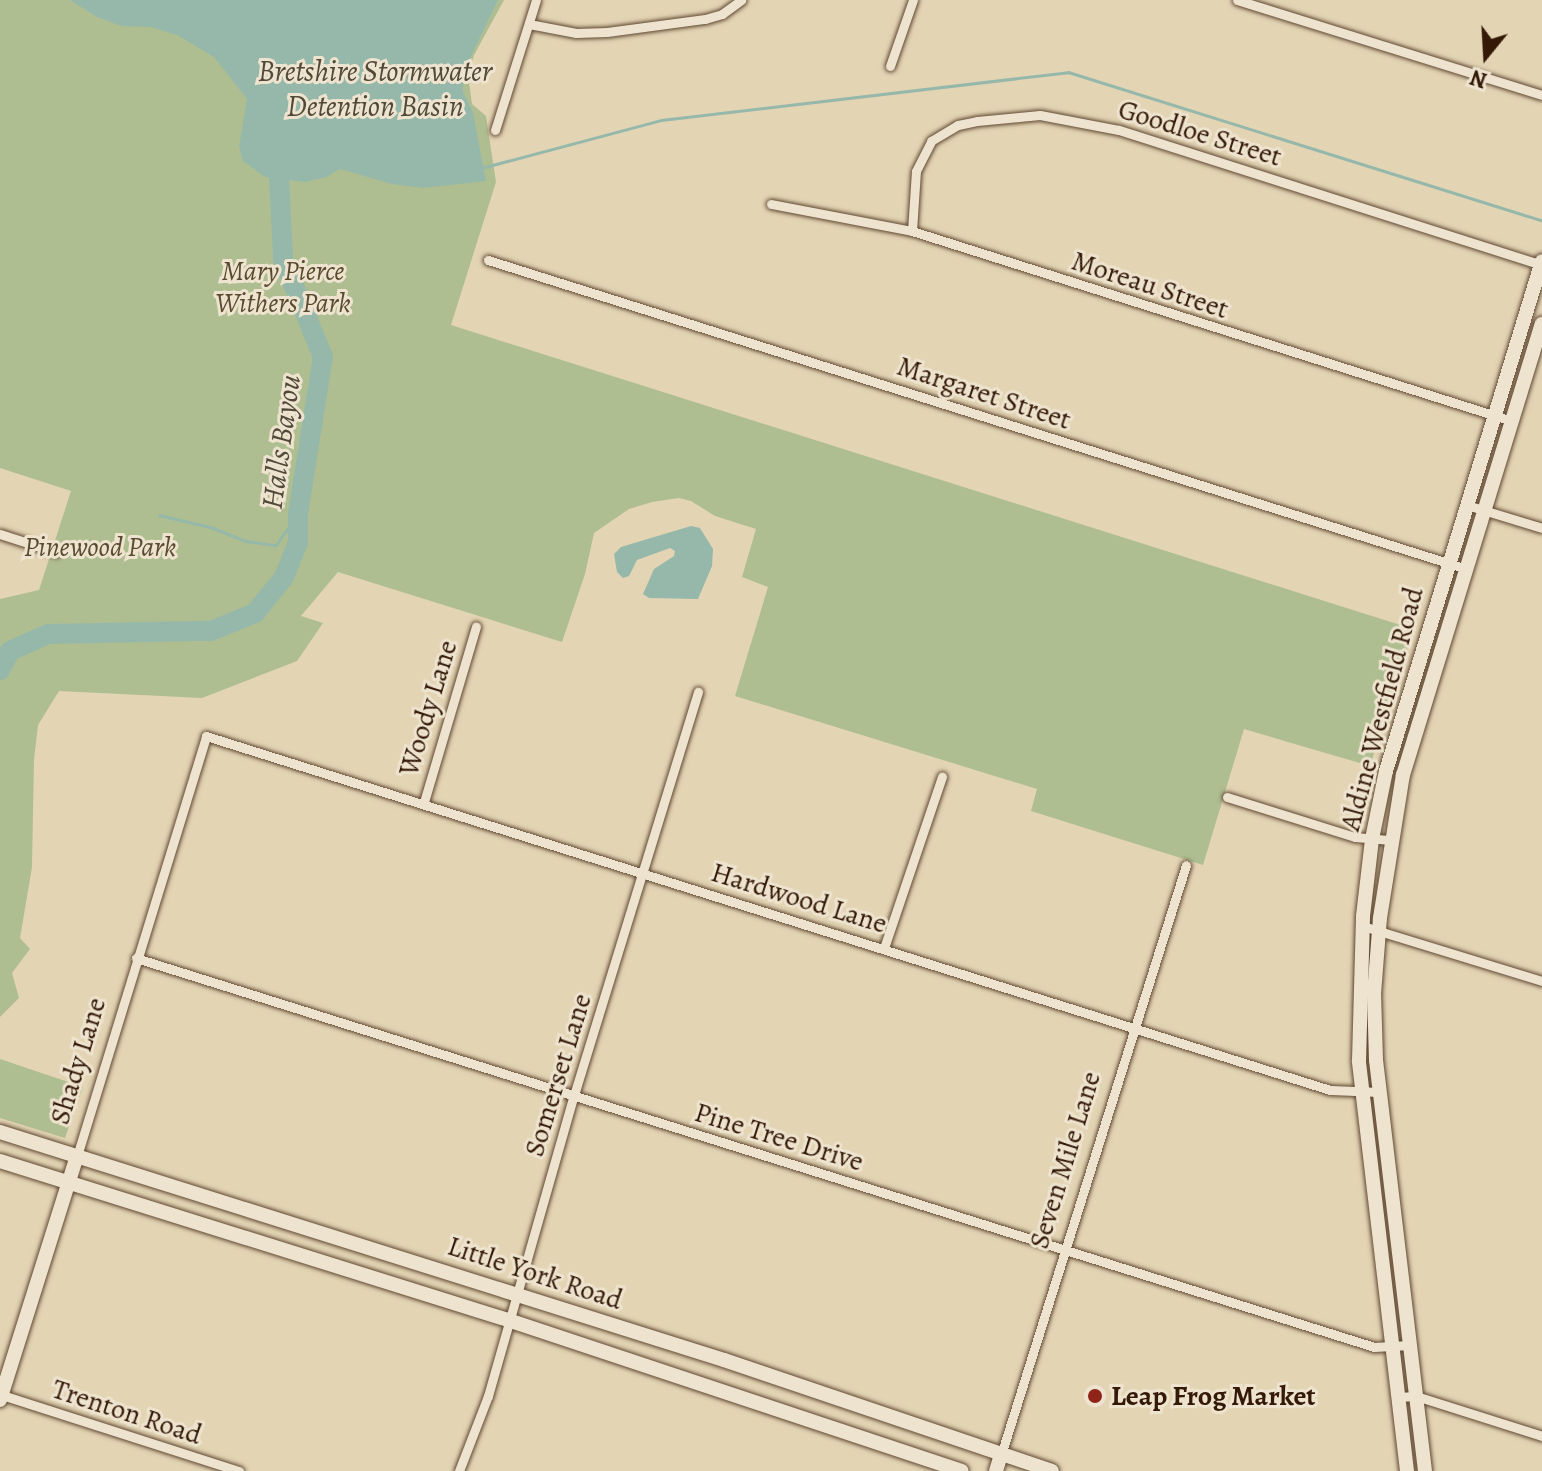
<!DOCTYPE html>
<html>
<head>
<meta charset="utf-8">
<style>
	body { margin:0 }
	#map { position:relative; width:1542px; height:1471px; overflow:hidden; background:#e3d4b4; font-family:Alegreya,serif }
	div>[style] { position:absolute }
	.green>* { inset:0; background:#afbe91 }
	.water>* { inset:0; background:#95b8aa }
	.stream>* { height:3px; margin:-1.5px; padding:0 1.5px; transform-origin:1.5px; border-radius:1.5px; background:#95b8aa }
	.river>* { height:20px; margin:-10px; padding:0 10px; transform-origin:10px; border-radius:10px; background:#95b8aa }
	.roads { filter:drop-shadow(0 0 2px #604832) drop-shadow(0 0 2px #604832) }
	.street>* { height:9px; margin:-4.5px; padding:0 4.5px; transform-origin:4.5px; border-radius:4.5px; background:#ede3ce }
	.secondary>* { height:14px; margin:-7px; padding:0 7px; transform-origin:7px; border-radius:7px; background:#ede3ce }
	.dots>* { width:22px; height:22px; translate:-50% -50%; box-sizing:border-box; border:4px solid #ede3ce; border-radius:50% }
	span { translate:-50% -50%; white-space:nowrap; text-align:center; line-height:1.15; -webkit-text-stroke:6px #ede3ce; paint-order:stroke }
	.street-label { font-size:28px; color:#341907 }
	.park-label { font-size:28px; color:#594b30; font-style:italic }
	.poi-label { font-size:28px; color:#341907; font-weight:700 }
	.left { translate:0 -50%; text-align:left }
	.water-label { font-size:30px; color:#514938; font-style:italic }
	.north { position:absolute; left:1446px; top:16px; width:80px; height:80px; -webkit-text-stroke:6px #ede3ce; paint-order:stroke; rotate:198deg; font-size:22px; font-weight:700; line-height:32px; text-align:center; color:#341907 }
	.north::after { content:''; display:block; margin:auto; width:28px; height:36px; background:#341907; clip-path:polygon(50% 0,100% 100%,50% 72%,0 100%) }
</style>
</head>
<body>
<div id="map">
	<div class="green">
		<i style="clip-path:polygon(0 0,504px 0,474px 55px,468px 75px,472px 104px,486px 116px,496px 182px,451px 325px,1413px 629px,1370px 766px,1244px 729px,1203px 865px,1031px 811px,1037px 789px,735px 696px,768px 587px,742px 577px,756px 529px,715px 516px,691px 501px,679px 498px,652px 502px,629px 509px,594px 533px,585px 574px,562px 642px,338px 572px,301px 616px,323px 623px,297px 661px,202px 698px,59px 691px,38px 725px,34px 760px,32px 867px,20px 938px,30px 949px,12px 973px,19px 998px,0 1017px,0 599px,39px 590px,71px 491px,0 468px)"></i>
		<i style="clip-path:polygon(0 1059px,83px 1087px,65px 1138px,0 1118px)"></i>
	</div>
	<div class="water">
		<i style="clip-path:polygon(70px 0,498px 0,463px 73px,463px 92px,473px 113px,486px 181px,422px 188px,392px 184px,340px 169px,326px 177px,305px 182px,265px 177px,243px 161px,239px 147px,247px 99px,214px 57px,177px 35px,151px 27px,121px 26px,97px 17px)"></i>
		<i style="clip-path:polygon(691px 526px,700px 528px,713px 549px,712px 566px,698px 599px,649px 598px,643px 594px,654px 569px,674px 556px,675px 551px,670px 548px,637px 560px,629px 576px,623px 578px,617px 572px,614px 554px,621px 547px)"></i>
	</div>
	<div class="stream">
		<i style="left:481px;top:168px;width:186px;rotate:-14.9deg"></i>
		<i style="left:661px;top:120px;width:410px;rotate:-6.7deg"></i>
		<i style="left:1068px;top:72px;width:496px;rotate:17.4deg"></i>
		<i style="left:159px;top:515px;width:56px;rotate:13.5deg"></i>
		<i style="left:213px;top:528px;width:35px;rotate:22deg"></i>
		<i style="left:246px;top:541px;width:30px;rotate:8deg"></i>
		<i style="left:276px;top:545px;width:38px;rotate:-55deg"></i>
	</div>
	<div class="river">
		<i style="left:0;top:670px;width:21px;rotate:-62deg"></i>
		<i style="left:10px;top:651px;width:42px;rotate:-24.1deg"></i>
		<i style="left:48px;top:634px;width:163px;rotate:-1.1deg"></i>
		<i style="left:211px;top:631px;width:48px;rotate:-22.2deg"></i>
		<i style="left:255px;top:613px;width:46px;rotate:-51.1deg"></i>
		<i style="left:284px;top:577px;width:37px;rotate:-68deg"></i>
		<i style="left:298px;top:543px;width:29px;rotate:-90deg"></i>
		<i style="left:298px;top:514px;width:159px;rotate:-81deg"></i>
		<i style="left:323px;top:357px;width:106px;rotate:-112.2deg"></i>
		<i style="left:283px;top:259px;width:106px;rotate:-92.7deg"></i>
	</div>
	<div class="roads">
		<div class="street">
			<i style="left:1237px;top:0;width:319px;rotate:17.3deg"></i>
			<i style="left:529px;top:24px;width:48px;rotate:10.8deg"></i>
			<i style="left:576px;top:33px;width:31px;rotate:-2deg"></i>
			<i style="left:607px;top:32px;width:99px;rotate:-7.6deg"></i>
			<i style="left:705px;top:19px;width:18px;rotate:-16deg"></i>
			<i style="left:722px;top:14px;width:24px;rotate:-36deg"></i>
			<i style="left:890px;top:66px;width:70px;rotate:-70.8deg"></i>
			<i style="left:495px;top:130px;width:136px;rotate:-72.5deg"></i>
			<i style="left:771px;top:204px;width:144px;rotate:10.8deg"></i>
			<i style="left:912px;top:231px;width:629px;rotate:17.57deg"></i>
			<i style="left:912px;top:231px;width:60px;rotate:-86.2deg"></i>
			<i style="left:916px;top:171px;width:34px;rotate:-63deg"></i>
			<i style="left:931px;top:141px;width:31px;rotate:-31deg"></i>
			<i style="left:958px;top:125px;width:19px;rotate:-12deg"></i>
			<i style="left:977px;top:121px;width:63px;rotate:-5.4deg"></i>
			<i style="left:1040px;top:115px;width:80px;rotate:10.8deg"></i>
			<i style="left:1119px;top:130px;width:444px;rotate:17.7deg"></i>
			<i style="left:488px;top:260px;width:1027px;rotate:17.52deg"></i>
			<i style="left:1467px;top:505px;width:78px;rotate:17deg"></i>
			<i style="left:0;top:534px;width:59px;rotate:17.8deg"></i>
			<i style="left:1227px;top:797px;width:134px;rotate:17.4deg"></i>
			<i style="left:1355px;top:837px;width:36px;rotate:5deg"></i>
			<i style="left:424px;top:802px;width:183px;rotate:-73.5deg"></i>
			<i style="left:1363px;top:926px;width:187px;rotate:17.1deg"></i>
			<i style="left:884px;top:948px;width:181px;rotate:-71.3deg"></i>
			<i style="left:136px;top:958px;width:1298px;rotate:17.44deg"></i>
			<i style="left:1374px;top:1347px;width:36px;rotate:-3deg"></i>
			<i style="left:77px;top:1156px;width:439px;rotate:-72.9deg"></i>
			<i style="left:206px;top:736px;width:1178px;rotate:17.48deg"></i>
			<i style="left:1330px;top:1090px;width:50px;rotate:2.3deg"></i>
			<i style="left:2px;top:1395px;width:249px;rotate:17.8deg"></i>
			<i style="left:1398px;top:1397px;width:18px;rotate:-3deg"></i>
			<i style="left:1416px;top:1396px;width:132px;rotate:17.6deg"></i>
			<i style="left:1001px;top:1455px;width:618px;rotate:-72.59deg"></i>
			<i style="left:459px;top:1471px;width:80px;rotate:-68.9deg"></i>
			<i style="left:488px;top:1396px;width:313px;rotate:-74.1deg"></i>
			<i style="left:574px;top:1095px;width:422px;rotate:-72.9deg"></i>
		</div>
		<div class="secondary">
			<i style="left:0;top:1132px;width:759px;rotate:17.48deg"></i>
			<i style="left:724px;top:1360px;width:346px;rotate:18.7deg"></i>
			<i style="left:0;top:1161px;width:532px;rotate:17.38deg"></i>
			<i style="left:508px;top:1320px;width:478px;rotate:18.4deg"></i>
			<i style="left:0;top:1400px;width:256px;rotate:-72.5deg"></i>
			<i style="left:996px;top:1471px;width:17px;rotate:-73deg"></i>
			<i style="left:1407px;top:1471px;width:413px;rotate:-96.7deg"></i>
			<i style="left:1359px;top:1061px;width:145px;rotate:-88.4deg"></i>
			<i style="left:1363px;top:916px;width:78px;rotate:-83.3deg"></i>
			<i style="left:1372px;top:839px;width:69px;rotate:-78.4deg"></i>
			<i style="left:1386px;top:771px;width:533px;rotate:-72.99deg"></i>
			<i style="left:1425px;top:1471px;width:414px;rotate:-96.8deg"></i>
			<i style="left:1376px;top:1060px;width:66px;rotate:-91.7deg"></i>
			<i style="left:1374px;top:994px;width:76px;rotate:-85.5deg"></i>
			<i style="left:1380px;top:918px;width:145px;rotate:-80.9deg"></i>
			<i style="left:1403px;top:775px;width:472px;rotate:-72.9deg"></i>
		</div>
	</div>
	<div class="dots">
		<i style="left:1095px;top:1396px;background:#8f2418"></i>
	</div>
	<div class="street-label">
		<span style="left:1200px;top:133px;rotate:17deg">Goodloe Street</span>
		<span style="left:1150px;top:285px;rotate:18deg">Moreau Street</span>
		<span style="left:984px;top:393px;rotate:18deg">Margaret Street</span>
		<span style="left:428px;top:708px;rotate:-73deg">Woody Lane</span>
		<span style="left:1382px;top:709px;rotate:-75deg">Aldine Westfield Road</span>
		<span style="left:799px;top:898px;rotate:17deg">Hardwood Lane</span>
		<span style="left:78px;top:1061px;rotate:-73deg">Shady Lane</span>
		<span style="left:558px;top:1075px;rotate:-73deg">Somerset Lane</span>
		<span style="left:779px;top:1137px;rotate:17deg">Pine Tree Drive</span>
		<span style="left:1065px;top:1160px;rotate:-73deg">Seven Mile Lane</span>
		<span style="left:535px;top:1273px;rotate:18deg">Little York Road</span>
		<span style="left:127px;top:1412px;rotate:18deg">Trenton Road</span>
	</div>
	<div class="park-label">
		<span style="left:283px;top:287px">Mary Pierce<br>Withers Park</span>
		<span style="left:100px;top:547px">Pinewood Park</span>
	</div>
	<div class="poi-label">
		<span class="left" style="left:1111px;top:1396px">Leap Frog Market</span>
	</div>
	<div class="water-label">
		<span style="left:375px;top:88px">Bretshire Stormwater<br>Detention Basin</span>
		<span style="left:281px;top:442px;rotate:-82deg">Halls Bayou</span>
	</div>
	<div class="north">N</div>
</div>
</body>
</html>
